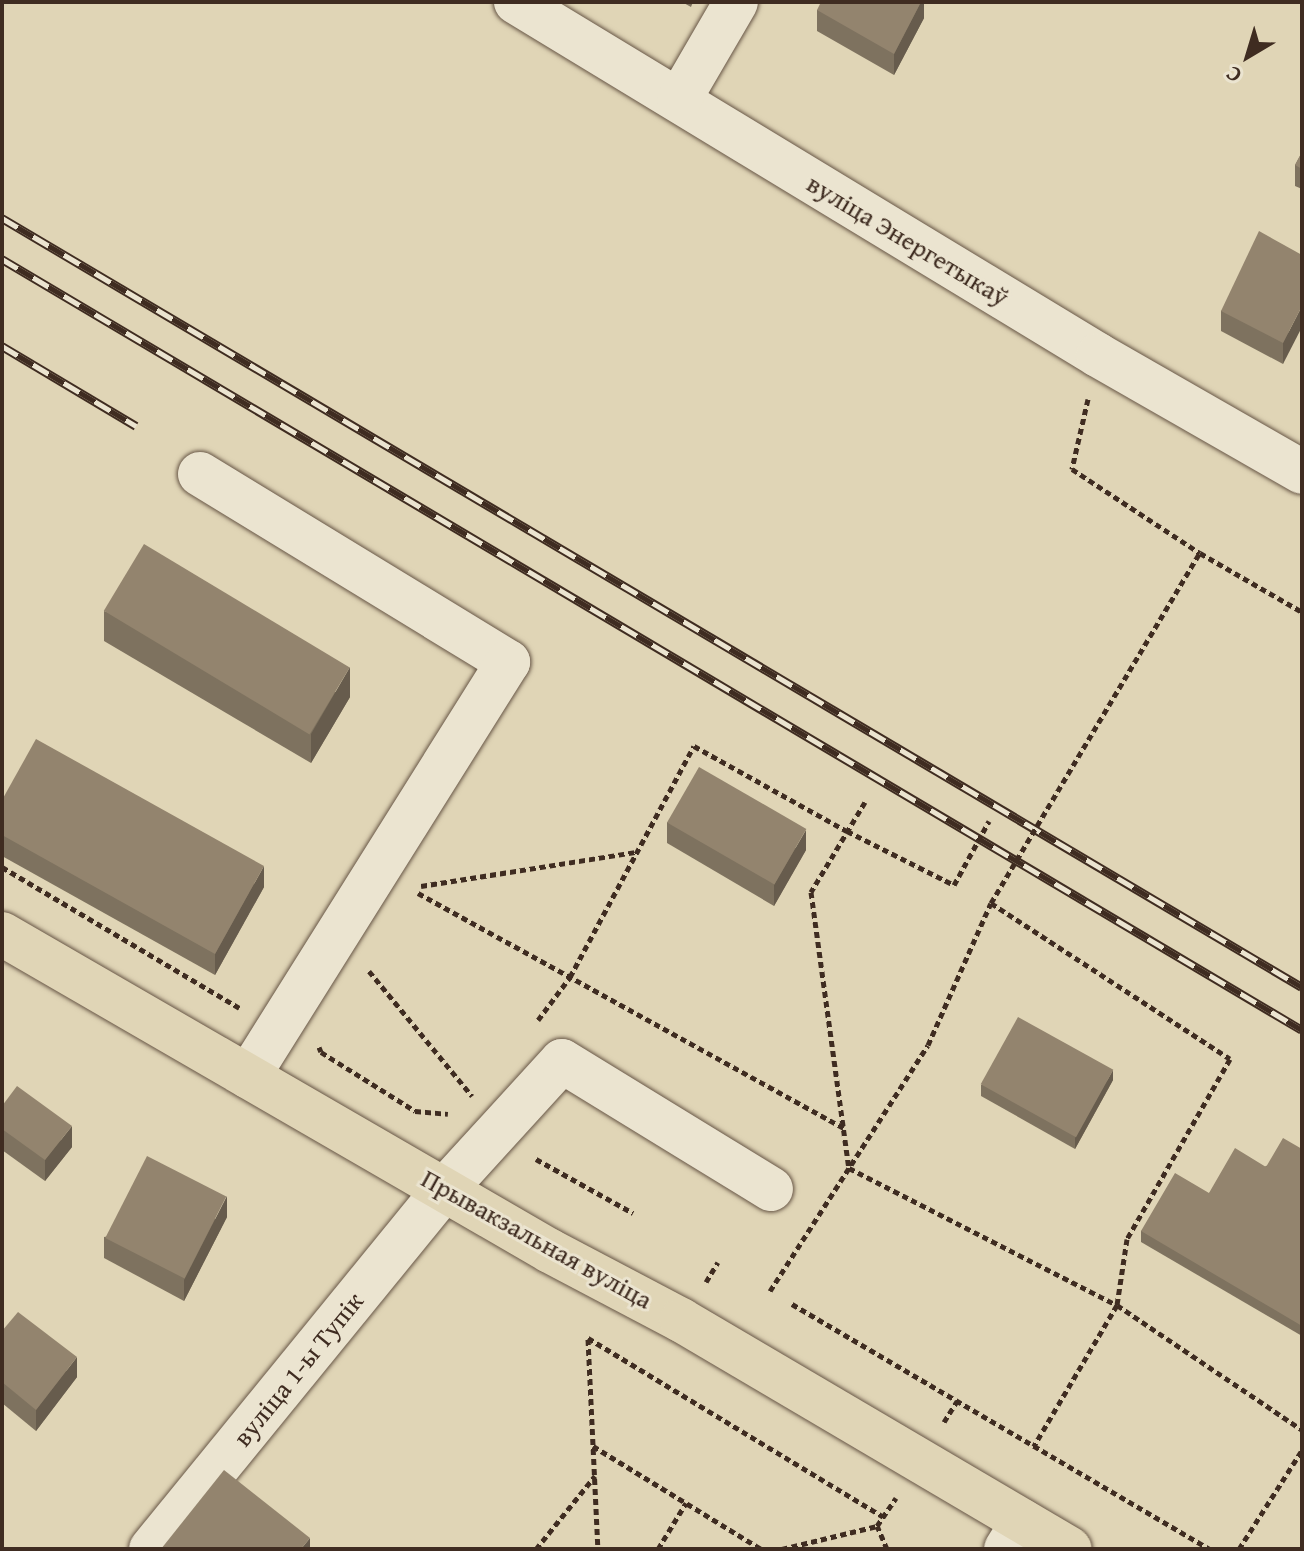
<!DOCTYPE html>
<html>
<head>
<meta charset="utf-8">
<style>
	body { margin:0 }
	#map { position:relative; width:1304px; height:1551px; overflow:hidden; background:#e0d5b6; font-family:"Gentium Book Plus",serif }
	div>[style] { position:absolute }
	.path>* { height:5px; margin-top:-2.5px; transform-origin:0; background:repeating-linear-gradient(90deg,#3f2c21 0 6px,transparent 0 10px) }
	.roads { filter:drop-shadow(0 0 2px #675646) drop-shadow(0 0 2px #675646) }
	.minor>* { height:44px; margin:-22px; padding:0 22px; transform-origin:22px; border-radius:22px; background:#ebe4d0 }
	.major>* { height:44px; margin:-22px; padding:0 22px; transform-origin:22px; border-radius:22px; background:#e0d5b6 }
	.rail>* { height:9px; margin-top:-4.5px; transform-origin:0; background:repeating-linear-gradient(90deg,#ebe4d0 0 18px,#3f2c21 0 36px); box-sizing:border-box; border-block:2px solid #3f2c21 }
	.path-bridge>* { height:5px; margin-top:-2.5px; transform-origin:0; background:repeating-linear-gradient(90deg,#3f2c21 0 6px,transparent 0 10px) }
	.wall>* { inset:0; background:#7e725f }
	.shaded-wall>* { inset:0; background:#675c4d }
	.building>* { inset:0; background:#93846e; transform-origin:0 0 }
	span { translate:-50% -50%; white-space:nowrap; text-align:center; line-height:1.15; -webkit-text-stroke:6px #ebe4d0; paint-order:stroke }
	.street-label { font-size:26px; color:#3f2c21 }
	.frame { position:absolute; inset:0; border:4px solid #3f2c21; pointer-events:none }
	.north { position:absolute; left:1208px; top:16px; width:80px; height:80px; -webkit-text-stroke:6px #ebe4d0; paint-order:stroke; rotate:218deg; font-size:22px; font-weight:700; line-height:32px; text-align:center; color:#3f2c21 }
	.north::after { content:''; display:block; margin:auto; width:28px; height:36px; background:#3f2c21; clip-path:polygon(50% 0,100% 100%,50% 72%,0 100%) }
</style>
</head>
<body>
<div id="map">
	<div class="path">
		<i style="left:1088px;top:399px;width:72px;rotate:102.9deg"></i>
		<i style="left:1072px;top:469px;width:153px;rotate:33.3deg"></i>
		<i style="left:1200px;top:553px;width:118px;rotate:30deg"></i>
		<i style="left:865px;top:802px;width:105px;rotate:121deg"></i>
		<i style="left:811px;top:892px;width:279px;rotate:82.2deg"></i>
		<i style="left:849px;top:1168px;width:301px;rotate:27.1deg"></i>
		<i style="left:1117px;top:1305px;width:223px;rotate:34deg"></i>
		<i style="left:2px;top:867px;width:276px;rotate:30.7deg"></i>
		<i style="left:421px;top:886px;width:218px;rotate:-9deg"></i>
		<i style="left:418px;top:893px;width:486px;rotate:28.9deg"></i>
		<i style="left:369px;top:971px;width:162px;rotate:50.5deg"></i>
		<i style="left:538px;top:1020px;width:54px;rotate:-53.3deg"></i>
		<i style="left:570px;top:977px;width:262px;rotate:-61.8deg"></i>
		<i style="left:694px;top:746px;width:175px;rotate:29.1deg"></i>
		<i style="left:847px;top:831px;width:120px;rotate:26.8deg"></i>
		<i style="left:954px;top:885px;width:73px;rotate:-61.3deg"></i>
		<i style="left:319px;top:1047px;width:5px;rotate:68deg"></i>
		<i style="left:321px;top:1052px;width:111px;rotate:32.1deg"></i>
		<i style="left:415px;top:1111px;width:33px;rotate:5deg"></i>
		<i style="left:536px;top:1159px;width:111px;rotate:29.1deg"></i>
		<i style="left:706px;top:1282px;width:23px;rotate:-59deg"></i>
		<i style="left:770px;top:1291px;width:292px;rotate:-57.3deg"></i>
		<i style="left:928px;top:1045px;width:155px;rotate:-66.1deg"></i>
		<i style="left:991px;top:903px;width:285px;rotate:33.1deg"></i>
		<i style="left:1230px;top:1059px;width:207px;rotate:119.8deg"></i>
		<i style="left:1127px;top:1239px;width:67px;rotate:98.6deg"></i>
		<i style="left:1117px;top:1305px;width:164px;rotate:120.5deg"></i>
		<i style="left:792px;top:1304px;width:484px;rotate:30.4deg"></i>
		<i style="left:588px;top:1338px;width:345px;rotate:31.2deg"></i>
		<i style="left:588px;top:1339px;width:210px;rotate:87.3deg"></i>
		<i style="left:944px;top:1422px;width:25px;rotate:-58deg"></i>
		<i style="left:593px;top:1446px;width:197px;rotate:31.5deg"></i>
		<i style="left:536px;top:1549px;width:94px;rotate:-51.1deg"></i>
		<i style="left:658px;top:1549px;width:54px;rotate:-58.7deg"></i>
		<i style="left:782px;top:1549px;width:98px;rotate:-13.6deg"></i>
		<i style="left:887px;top:1549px;width:25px;rotate:-113deg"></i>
		<i style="left:877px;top:1526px;width:34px;rotate:-56deg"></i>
		<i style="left:1239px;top:1549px;width:117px;rotate:-57.5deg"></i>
	</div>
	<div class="roads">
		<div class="minor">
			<i style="left:516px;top:2px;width:681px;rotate:31.24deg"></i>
			<i style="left:1098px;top:355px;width:235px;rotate:29.8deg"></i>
			<i style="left:679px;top:100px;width:113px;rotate:-59.8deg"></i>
			<i style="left:200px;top:474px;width:361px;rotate:31.4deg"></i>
			<i style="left:508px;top:662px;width:489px;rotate:122.1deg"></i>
			<i style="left:151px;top:1549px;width:465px;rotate:-50.8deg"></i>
			<i style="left:445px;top:1189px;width:173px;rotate:-47.6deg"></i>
			<i style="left:562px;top:1061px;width:245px;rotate:31.5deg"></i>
			<i style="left:1006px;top:1549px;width:32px;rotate:-58deg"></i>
		</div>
		<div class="major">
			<i style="left:2px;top:934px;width:633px;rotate:30.05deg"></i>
			<i style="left:550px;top:1251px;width:148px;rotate:27.8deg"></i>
			<i style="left:681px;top:1320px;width:451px;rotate:30.5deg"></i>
		</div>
	</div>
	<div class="rail">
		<i style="left:2px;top:218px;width:1510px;rotate:30.61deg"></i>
		<i style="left:2px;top:259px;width:1511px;rotate:30.67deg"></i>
		<i style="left:2px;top:346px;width:156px;rotate:30.8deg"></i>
	</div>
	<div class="path-bridge">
		<i style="left:991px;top:903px;width:408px;rotate:-59.2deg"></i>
	</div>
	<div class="wall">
		<i style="clip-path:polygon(682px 2px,693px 2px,691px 7px)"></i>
		<i style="clip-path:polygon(924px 2px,924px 18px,894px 75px,817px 31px,817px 10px)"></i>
		<i style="clip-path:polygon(1302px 152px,1302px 189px,1295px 186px,1295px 165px)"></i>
		<i style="clip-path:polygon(1302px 255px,1283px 364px,1221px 331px,1221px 311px)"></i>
		<i style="clip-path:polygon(104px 611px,350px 697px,311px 763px,104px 641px)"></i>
		<i style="clip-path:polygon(2px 800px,264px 887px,215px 975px,2px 856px)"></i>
		<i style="clip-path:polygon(667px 822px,806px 850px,774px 906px,667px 843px)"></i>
		<i style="clip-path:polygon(1113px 1080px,1075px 1149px,981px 1096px,981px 1085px)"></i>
		<i style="clip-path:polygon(2px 1106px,72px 1147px,45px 1181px,2px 1150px)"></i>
		<i style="clip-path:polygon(1302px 1149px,1302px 1336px,1141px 1242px,1141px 1231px,1209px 1193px)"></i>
		<i style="clip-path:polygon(227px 1217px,184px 1301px,104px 1258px,104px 1237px)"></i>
		<i style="clip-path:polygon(2px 1331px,77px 1377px,36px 1431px,2px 1403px)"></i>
	</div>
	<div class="shaded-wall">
		<i style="clip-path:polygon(921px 2px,924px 2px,924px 18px,894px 75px,894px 54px)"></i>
		<i style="clip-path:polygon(1302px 306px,1302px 327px,1283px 364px,1283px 343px)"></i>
		<i style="clip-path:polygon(350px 667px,350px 697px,311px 763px,311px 734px)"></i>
		<i style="clip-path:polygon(806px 830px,806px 850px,774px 906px,774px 885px)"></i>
		<i style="clip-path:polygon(264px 866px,264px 887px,215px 975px,215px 954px)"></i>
		<i style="clip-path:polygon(1113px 1070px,1113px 1080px,1075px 1149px,1075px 1138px)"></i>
		<i style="clip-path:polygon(72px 1126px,72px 1147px,45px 1181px,45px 1160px)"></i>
		<i style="clip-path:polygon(227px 1196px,227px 1217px,184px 1301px,184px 1280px)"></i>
		<i style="clip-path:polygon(77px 1357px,77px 1377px,36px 1431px,36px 1410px)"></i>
		<i style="clip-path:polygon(310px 1538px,310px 1549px,301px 1549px)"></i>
	</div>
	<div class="building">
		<i style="clip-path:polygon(821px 2px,921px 2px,894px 54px,817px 10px)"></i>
		<i style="clip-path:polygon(1302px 152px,1302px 169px,1295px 165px)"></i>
		<i style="clip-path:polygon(1259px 231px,1302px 255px,1302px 306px,1283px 343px,1221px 311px)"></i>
		<i style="left:144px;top:544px;width:240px;height:78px;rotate:31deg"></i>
		<i style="clip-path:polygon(36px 739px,264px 866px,215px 954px,2px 835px,2px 800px)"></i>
		<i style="left:699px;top:767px;width:124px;height:64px;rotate:30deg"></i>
		<i style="left:1018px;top:1017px;width:109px;height:77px;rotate:29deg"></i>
		<i style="clip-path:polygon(17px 1086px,72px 1126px,45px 1160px,2px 1129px,2px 1106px)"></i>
		<i style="clip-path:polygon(1283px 1138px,1302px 1149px,1302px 1326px,1141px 1231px,1175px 1173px,1209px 1193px,1235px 1148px,1266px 1167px)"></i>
		<i style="left:147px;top:1156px;width:89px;height:92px;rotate:27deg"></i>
		<i style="clip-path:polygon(18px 1312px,77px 1357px,36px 1410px,2px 1382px,2px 1331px)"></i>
		<i style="clip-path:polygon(224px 1470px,310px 1538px,301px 1549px,161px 1549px)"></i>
	</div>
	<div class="street-label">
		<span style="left:908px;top:240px;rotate:31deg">вуліца Энергетыкаў</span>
		<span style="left:537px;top:1239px;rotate:29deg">Прывакзальная вуліца</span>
		<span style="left:298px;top:1369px;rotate:-51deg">вуліца 1-ы Тупік</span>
	</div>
	<div class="frame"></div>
	<div class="north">С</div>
</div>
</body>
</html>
